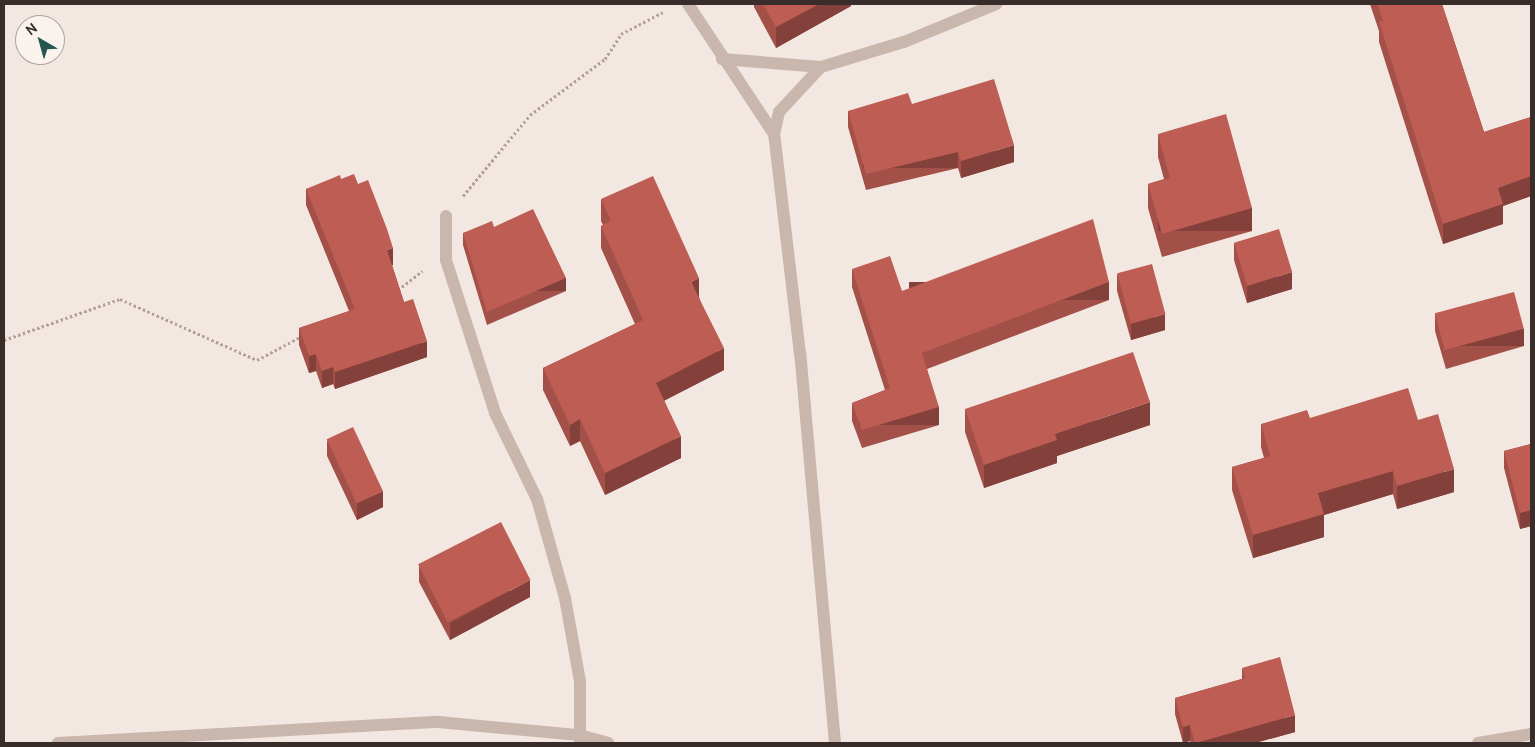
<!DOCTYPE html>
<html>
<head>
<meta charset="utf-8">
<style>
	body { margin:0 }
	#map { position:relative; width:1535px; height:747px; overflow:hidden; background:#f2e7e1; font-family:Cabin,sans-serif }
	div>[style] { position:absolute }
	.path>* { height:3px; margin-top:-1.5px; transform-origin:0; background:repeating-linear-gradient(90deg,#b5a097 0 2.5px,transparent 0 5px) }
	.minor>* { height:12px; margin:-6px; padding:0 6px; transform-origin:6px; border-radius:6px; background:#c9b6ad }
	.wall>* { inset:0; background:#a35048 }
	.shaded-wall>* { inset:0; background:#84413b; transform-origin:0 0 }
	.building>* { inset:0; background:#bd5d54; transform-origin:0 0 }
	span { translate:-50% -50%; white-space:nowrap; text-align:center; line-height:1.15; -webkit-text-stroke:4px #f9f2ed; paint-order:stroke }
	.frame { position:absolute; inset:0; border:5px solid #382d2b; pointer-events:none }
	.north { position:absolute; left:15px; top:15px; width:50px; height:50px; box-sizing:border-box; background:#f9f2ed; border:1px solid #aca39f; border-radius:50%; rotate:322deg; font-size:14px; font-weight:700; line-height:20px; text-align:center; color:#382d2b }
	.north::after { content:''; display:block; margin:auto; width:18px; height:22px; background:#245752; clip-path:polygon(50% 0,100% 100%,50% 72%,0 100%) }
</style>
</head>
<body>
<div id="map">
	<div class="path">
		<i style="left:463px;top:196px;width:105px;rotate:-50.4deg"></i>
		<i style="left:530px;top:115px;width:94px;rotate:-36.7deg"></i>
		<i style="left:605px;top:59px;width:30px;rotate:-57deg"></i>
		<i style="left:621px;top:34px;width:47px;rotate:-27.6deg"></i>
		<i style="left:398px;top:290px;width:31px;rotate:-38deg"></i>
		<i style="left:4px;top:340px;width:123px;rotate:-19.5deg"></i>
		<i style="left:120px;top:299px;width:150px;rotate:24deg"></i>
		<i style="left:257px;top:360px;width:51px;rotate:-28.1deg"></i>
	</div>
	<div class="minor">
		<i style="left:688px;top:4px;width:156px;rotate:56.5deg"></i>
		<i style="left:722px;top:59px;width:99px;rotate:4.6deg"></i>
		<i style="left:446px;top:216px;width:44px;rotate:90deg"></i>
		<i style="left:446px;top:260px;width:161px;rotate:72.2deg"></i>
		<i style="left:495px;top:413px;width:96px;rotate:64deg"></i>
		<i style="left:537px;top:499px;width:103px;rotate:74.2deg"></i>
		<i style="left:565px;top:598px;width:84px;rotate:79.8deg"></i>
		<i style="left:580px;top:681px;width:62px;rotate:90deg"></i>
		<i style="left:58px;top:743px;width:381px;rotate:-3.2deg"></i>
		<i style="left:438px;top:722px;width:142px;rotate:5.3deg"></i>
		<i style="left:579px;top:735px;width:30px;rotate:15deg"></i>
		<i style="left:835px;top:743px;width:391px;rotate:-95.1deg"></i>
		<i style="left:800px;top:354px;width:222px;rotate:-96.7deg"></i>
		<i style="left:774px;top:134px;width:23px;rotate:-77deg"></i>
		<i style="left:779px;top:112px;width:62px;rotate:-47deg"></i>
		<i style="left:821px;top:67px;width:87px;rotate:-16.8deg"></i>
		<i style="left:904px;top:42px;width:100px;rotate:-22.4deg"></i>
		<i style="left:1478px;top:743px;width:54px;rotate:-9.6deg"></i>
	</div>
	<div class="wall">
		<i style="clip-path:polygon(754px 4px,851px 4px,851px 6px,776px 48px,754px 7px)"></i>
		<i style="clip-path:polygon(1370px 4px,1442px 4px,1484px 132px,1531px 117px,1531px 196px,1503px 206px,1503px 224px,1443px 244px,1379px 42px,1379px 31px)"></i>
		<i style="clip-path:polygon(912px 104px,1014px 162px,961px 178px,958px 168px,866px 190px,848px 127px,848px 111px)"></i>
		<i style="clip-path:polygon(1158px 134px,1252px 231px,1162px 257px,1148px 208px,1148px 184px,1164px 179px,1158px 157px)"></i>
		<i style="clip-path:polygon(341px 179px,393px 265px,392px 265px,404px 302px,427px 357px,335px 389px,333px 384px,322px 388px,316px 371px,309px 373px,299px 345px,299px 328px,349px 311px,306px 205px,306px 189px)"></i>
		<i style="clip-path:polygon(601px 199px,699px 297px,724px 370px,664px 400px,681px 458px,605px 495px,580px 441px,570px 446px,543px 390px,543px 368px,635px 324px,601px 248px,601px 226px,603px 225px,601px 221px)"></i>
		<i style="clip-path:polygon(494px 227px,566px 291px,487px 325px,463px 245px,463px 233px)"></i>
		<i style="clip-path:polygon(1234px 243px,1292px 289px,1247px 303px,1234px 260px)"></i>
		<i style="clip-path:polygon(852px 269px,902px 291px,1109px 300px,927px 369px,939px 425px,862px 448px,852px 421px,852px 403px,885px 390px,852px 287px)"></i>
		<i style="clip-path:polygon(1117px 274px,1165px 330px,1131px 340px,1117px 291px)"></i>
		<i style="clip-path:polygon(1435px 314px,1524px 346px,1446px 369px,1435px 331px)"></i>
		<i style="clip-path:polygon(965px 409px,1150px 425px,1057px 456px,1057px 463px,984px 488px,965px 432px)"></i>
		<i style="clip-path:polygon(1310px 418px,1418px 420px,1454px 492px,1397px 509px,1393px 494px,1324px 515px,1324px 537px,1253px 558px,1232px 490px,1232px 467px,1264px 458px,1261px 447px,1261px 424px)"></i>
		<i style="clip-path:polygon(327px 440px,383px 507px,357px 520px,327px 456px)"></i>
		<i style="clip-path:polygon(1531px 444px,1531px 526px,1520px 529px,1504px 468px,1504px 451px)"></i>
		<i style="clip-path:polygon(419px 565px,530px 597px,450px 640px,419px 582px)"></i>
		<i style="clip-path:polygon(1242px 668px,1295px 732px,1255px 743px,1191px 743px,1190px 741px,1183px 743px,1175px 714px,1175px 698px,1242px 679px)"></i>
	</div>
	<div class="shaded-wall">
		<i style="clip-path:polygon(819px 4px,851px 4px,851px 6px,776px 48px,776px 27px)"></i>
		<i style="clip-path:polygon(1014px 145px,1014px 162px,961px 178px,961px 161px)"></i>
		<i style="left:958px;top:152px;width:16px;height:95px;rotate:90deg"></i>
		<i style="clip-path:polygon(1531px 176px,1531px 196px,1503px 206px,1503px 224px,1443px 244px,1443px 224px,1498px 188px)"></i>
		<i style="left:1252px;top:208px;width:23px;height:94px;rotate:90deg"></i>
		<i style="clip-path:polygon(393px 248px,393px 265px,387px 267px,387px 250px)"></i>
		<i style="clip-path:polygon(1292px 272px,1292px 289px,1247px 303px,1247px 286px)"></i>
		<i style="left:566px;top:278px;width:13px;height:86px;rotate:90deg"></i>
		<i style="clip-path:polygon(699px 278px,699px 300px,691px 282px)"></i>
		<i style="left:1109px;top:282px;width:18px;height:200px;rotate:90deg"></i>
		<i style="clip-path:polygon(1165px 314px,1165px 330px,1131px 340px,1131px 324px)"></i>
		<i style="left:1524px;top:329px;width:17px;height:81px;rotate:90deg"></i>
		<i style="clip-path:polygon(427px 341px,427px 357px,335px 389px,335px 372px)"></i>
		<i style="clip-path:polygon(724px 348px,724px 370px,656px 405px,656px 383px)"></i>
		<i style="clip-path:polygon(316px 354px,316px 371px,309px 373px,309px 356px)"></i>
		<i style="clip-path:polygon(333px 367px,333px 384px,322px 388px,322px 371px)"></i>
		<i style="clip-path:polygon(1150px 402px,1150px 425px,1057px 456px,1057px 463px,984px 488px,984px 465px,1055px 434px)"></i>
		<i style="left:939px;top:407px;width:18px;height:80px;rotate:90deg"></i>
		<i style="clip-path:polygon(580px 419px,580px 441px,570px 446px,570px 425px)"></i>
		<i style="clip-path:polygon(681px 436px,681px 458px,605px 495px,605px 473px)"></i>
		<i style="clip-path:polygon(1454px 469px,1454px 492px,1397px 509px,1397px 486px)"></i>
		<i style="clip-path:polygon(1393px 471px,1393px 494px,1324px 515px,1324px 537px,1253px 558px,1253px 535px,1318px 493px)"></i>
		<i style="clip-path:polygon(383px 491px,383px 507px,357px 520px,357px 503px)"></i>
		<i style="clip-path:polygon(1531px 510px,1531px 526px,1520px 529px,1520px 513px)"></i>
		<i style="clip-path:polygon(530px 580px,530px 597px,450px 640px,450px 623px)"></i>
		<i style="clip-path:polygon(1295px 715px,1295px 732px,1255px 743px,1196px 743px)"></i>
		<i style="clip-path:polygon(1190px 725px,1190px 741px,1183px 743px,1183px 727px)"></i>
	</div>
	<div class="building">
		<i style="clip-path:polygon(763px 4px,819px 4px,776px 27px)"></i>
		<i style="clip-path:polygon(1377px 4px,1442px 4px,1484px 132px,1531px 117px,1531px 176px,1498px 188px,1503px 204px,1443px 224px,1379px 22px,1383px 21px)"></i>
		<i style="clip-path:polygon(994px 79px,1014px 145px,961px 161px,958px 152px,866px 174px,848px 111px,908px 93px,912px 104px)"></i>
		<i style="clip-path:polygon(1226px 114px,1252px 208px,1162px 234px,1148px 184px,1170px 178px,1158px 134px)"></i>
		<i style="clip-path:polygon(354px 174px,358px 184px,368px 180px,387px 229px,393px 248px,387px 250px,404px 302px,413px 299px,427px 341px,335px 372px,333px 367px,322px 371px,316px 354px,309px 356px,299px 328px,355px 309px,306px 189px,340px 175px,341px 179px)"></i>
		<i style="clip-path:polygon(653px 176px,699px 278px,691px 282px,724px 348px,656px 383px,681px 436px,605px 473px,580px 419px,570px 425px,543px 368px,643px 320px,601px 226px,611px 221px,601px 199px)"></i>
		<i style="clip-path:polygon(533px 209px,566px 278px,487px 312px,463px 233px,492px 221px,494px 227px)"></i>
		<i style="clip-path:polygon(1093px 219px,1109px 282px,922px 353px,939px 407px,862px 430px,852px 403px,890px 388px,852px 269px,890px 256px,902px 291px)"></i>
		<i style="left:1279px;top:229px;width:45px;height:47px;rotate:73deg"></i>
		<i style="left:1152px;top:264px;width:52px;height:36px;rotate:75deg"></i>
		<i style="left:1514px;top:292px;width:38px;height:82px;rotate:75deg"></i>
		<i style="clip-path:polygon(1133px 352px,1150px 402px,1055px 434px,1057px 440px,984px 465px,965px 409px)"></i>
		<i style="clip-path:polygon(1408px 388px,1418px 420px,1438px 414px,1454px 469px,1397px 486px,1393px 471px,1318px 493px,1324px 514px,1253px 535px,1232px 467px,1270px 456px,1261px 424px,1307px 410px,1310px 418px)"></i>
		<i style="left:353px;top:427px;width:71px;height:29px;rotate:65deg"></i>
		<i style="clip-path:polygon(1531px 444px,1531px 510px,1520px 513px,1504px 451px)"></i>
		<i style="left:501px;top:522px;width:65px;height:93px;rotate:63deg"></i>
		<i style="clip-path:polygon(1280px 657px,1295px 715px,1195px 743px,1190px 725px,1183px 727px,1175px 698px,1245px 678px,1242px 668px)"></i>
	</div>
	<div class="frame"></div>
	<div class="north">N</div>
</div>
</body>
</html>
